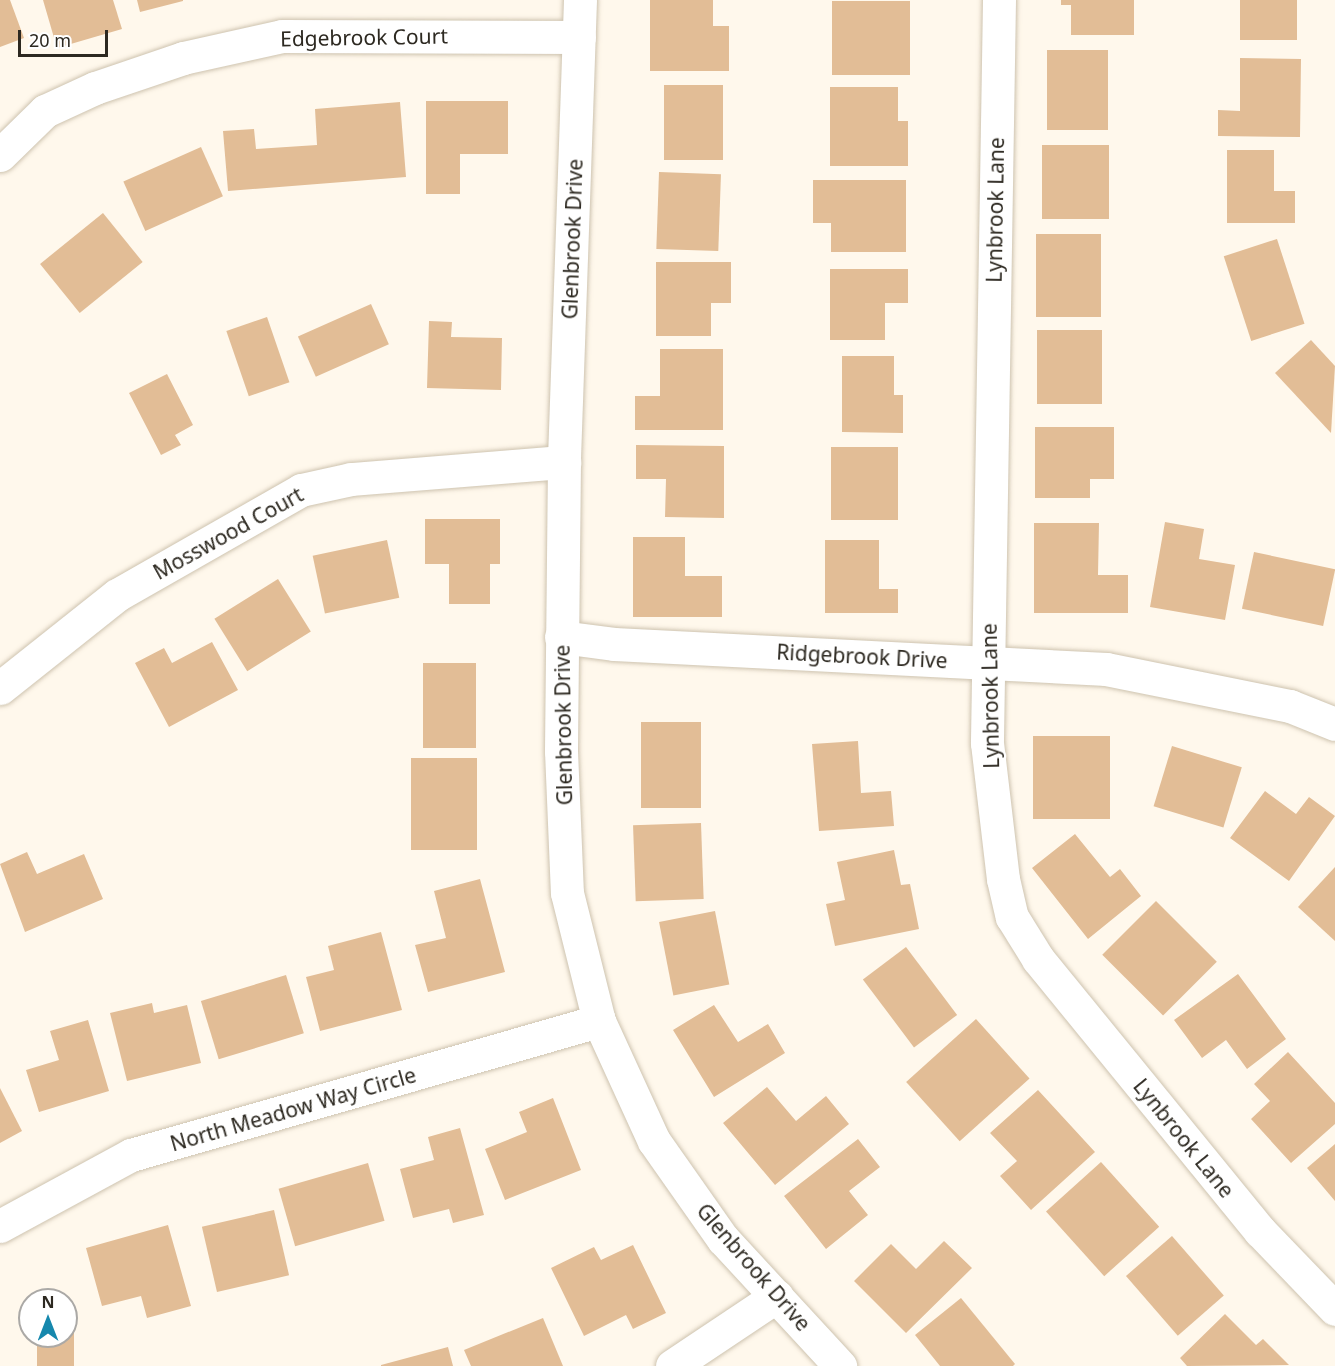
<!DOCTYPE html>
<html>
<head>
<meta charset="utf-8">
<style>
	body { margin:0 }
	#map { position:relative; width:1335px; height:1366px; overflow:hidden; background:#fff8ec; font-family:"Noto Sans",sans-serif }
	div>[style] { position:absolute }
	.building>* { inset:0; background:#e2bd96; transform-origin:0 0 }
	.roads { filter:drop-shadow(0 0 2px #cec3af) drop-shadow(0 0 2px #cec3af) }
	.street>* { height:33px; margin:-16.5px; padding:0 16.5px; transform-origin:16.5px; border-radius:16.5px; background:#fff }
	span { translate:-50% -50%; white-space:nowrap; text-align:center; line-height:1.15; -webkit-text-stroke:4.5px #fff; paint-order:stroke }
	.street-label { font-size:21px; color:#2d2921 }
	.north { position:absolute; left:18px; top:1288px; width:60px; height:60px; box-sizing:border-box; background:#fff; border:2px solid #aba9a6; border-radius:50%; rotate:0deg; font-size:16px; font-weight:700; line-height:24px; text-align:center; color:#2d2921 }
	.north::after { content:''; display:block; margin:auto; width:21px; height:27px; background:#1688ad; clip-path:polygon(50% 0,100% 100%,50% 72%,0 100%) }
	.scale { position:absolute; left:18px; top:30px; width:90px; height:27px; box-sizing:border-box; border:3px solid #2d2921; border-top:0; padding-left:8px; font-size:18px; line-height:21px; white-space:nowrap; color:#2d2921; -webkit-text-stroke:4px #fff; paint-order:stroke }
</style>
</head>
<body>
<div id="map">
	<div class="building">
		<i style="clip-path:polygon(0 0,10px 0,24px 38px,0 47px)"></i>
		<i style="clip-path:polygon(43px 0,113px 0,122px 29px,57px 48px)"></i>
		<i style="clip-path:polygon(137px 0,183px 0,183px 1px,140px 12px)"></i>
		<i style="clip-path:polygon(650px 0,713px 0,713px 26px,729px 26px,729px 71px,650px 71px)"></i>
		<i style="clip-path:polygon(1061px 0,1134px 0,1134px 35px,1071px 35px,1071px 5px,1061px 5px)"></i>
		<i style="left:1240px;top:0;width:57px;height:40px"></i>
		<i style="left:832px;top:1px;width:78px;height:74px"></i>
		<i style="left:1047px;top:50px;width:61px;height:80px"></i>
		<i style="clip-path:polygon(1240px 58px,1301px 59px,1300px 137px,1218px 136px,1218px 110px,1240px 111px)"></i>
		<i style="left:664px;top:85px;width:59px;height:75px"></i>
		<i style="clip-path:polygon(830px 87px,898px 87px,898px 121px,908px 121px,908px 166px,830px 166px)"></i>
		<i style="clip-path:polygon(426px 101px,508px 101px,508px 154px,460px 154px,460px 194px,426px 194px)"></i>
		<i style="clip-path:polygon(400px 102px,406px 177px,228px 191px,223px 131px,254px 129px,256px 149px,317px 145px,315px 109px)"></i>
		<i style="left:1042px;top:145px;width:67px;height:74px"></i>
		<i style="left:201px;top:147px;width:54px;height:85px;rotate:66deg"></i>
		<i style="clip-path:polygon(1227px 150px,1274px 150px,1274px 191px,1295px 191px,1295px 223px,1227px 223px)"></i>
		<i style="left:659px;top:172px;width:62px;height:77px;rotate:2deg"></i>
		<i style="clip-path:polygon(813px 180px,906px 180px,906px 252px,831px 252px,831px 223px,813px 223px)"></i>
		<i style="left:103px;top:213px;width:63px;height:81px;rotate:51deg"></i>
		<i style="left:1036px;top:234px;width:65px;height:83px"></i>
		<i style="left:1277px;top:239px;width:89px;height:56px;rotate:72deg"></i>
		<i style="clip-path:polygon(656px 262px,731px 262px,731px 303px,711px 303px,711px 336px,656px 336px)"></i>
		<i style="clip-path:polygon(830px 269px,908px 269px,908px 303px,885px 303px,885px 340px,830px 340px)"></i>
		<i style="left:371px;top:304px;width:44px;height:80px;rotate:66deg"></i>
		<i style="left:267px;top:317px;width:69px;height:43px;rotate:71deg"></i>
		<i style="clip-path:polygon(429px 321px,452px 322px,451px 337px,502px 338px,501px 390px,427px 388px)"></i>
		<i style="left:1037px;top:330px;width:65px;height:74px"></i>
		<i style="clip-path:polygon(1311px 340px,1335px 366px,1331px 433px,1275px 373px)"></i>
		<i style="clip-path:polygon(660px 349px,723px 349px,723px 430px,635px 430px,635px 396px,660px 396px)"></i>
		<i style="clip-path:polygon(842px 356px,894px 356px,894px 395px,903px 395px,903px 433px,842px 432px)"></i>
		<i style="clip-path:polygon(167px 374px,193px 425px,175px 435px,181px 445px,161px 455px,129px 393px)"></i>
		<i style="clip-path:polygon(1035px 427px,1114px 427px,1114px 479px,1090px 479px,1090px 498px,1035px 498px)"></i>
		<i style="clip-path:polygon(636px 445px,724px 446px,724px 518px,665px 517px,666px 479px,636px 479px)"></i>
		<i style="left:831px;top:447px;width:67px;height:73px"></i>
		<i style="clip-path:polygon(425px 519px,500px 519px,500px 564px,490px 564px,490px 604px,449px 604px,449px 564px,425px 564px)"></i>
		<i style="clip-path:polygon(1165px 522px,1204px 529px,1199px 559px,1235px 565px,1225px 620px,1150px 607px)"></i>
		<i style="clip-path:polygon(1034px 523px,1099px 523px,1098px 575px,1128px 575px,1128px 613px,1034px 613px)"></i>
		<i style="clip-path:polygon(633px 537px,685px 537px,685px 576px,722px 576px,722px 617px,633px 617px)"></i>
		<i style="left:387px;top:540px;width:59px;height:76px;rotate:78deg"></i>
		<i style="clip-path:polygon(825px 540px,879px 540px,879px 589px,898px 589px,898px 613px,825px 613px)"></i>
		<i style="left:1254px;top:552px;width:83px;height:58px;rotate:12deg"></i>
		<i style="left:278px;top:579px;width:62px;height:75px;rotate:58deg"></i>
		<i style="clip-path:polygon(212px 642px,238px 690px,169px 727px,135px 663px,164px 648px,172px 663px)"></i>
		<i style="left:423px;top:663px;width:53px;height:85px"></i>
		<i style="left:641px;top:722px;width:60px;height:86px"></i>
		<i style="left:1033px;top:736px;width:77px;height:83px"></i>
		<i style="clip-path:polygon(858px 741px,861px 793px,891px 791px,894px 826px,819px 831px,812px 744px)"></i>
		<i style="left:1172px;top:746px;width:73px;height:63px;rotate:17deg"></i>
		<i style="left:411px;top:758px;width:66px;height:92px"></i>
		<i style="clip-path:polygon(1265px 791px,1296px 814px,1309px 797px,1335px 816px,1289px 881px,1230px 838px)"></i>
		<i style="left:701px;top:823px;width:76px;height:68px;rotate:88deg"></i>
		<i style="clip-path:polygon(1075px 834px,1110px 877px,1120px 869px,1141px 896px,1088px 939px,1032px 868px)"></i>
		<i style="clip-path:polygon(894px 850px,901px 885px,910px 884px,919px 929px,835px 946px,826px 904px,845px 900px,837px 862px)"></i>
		<i style="clip-path:polygon(27px 852px,37px 874px,84px 854px,103px 899px,25px 932px,0 864px)"></i>
		<i style="clip-path:polygon(1335px 867px,1335px 941px,1298px 907px)"></i>
		<i style="clip-path:polygon(480px 879px,505px 972px,428px 992px,415px 945px,446px 938px,434px 891px)"></i>
		<i style="left:1156px;top:901px;width:86px;height:76px;rotate:45deg"></i>
		<i style="left:715px;top:911px;width:75px;height:57px;rotate:79deg"></i>
		<i style="clip-path:polygon(381px 932px,402px 1010px,320px 1031px,306px 977px,334px 970px,328px 946px)"></i>
		<i style="left:906px;top:947px;width:85px;height:54px;rotate:53deg"></i>
		<i style="clip-path:polygon(1238px 974px,1286px 1039px,1247px 1069px,1226px 1040px,1202px 1058px,1174px 1020px)"></i>
		<i style="left:286px;top:975px;width:61px;height:89px;rotate:73deg"></i>
		<i style="clip-path:polygon(152px 1003px,154px 1013px,187px 1005px,201px 1063px,127px 1081px,110px 1013px)"></i>
		<i style="clip-path:polygon(714px 1005px,738px 1042px,768px 1024px,785px 1053px,714px 1097px,673px 1030px)"></i>
		<i style="left:976px;top:1019px;width:80px;height:94px;rotate:48deg"></i>
		<i style="clip-path:polygon(88px 1020px,109px 1091px,39px 1112px,26px 1070px,59px 1060px,50px 1031px)"></i>
		<i style="clip-path:polygon(1288px 1052px,1335px 1103px,1335px 1124px,1291px 1163px,1251px 1119px,1270px 1101px,1254px 1084px)"></i>
		<i style="clip-path:polygon(767px 1087px,796px 1121px,826px 1096px,849px 1124px,775px 1185px,723px 1123px)"></i>
		<i style="clip-path:polygon(0 1088px,22px 1131px,0 1143px)"></i>
		<i style="clip-path:polygon(1038px 1090px,1095px 1152px,1031px 1210px,1000px 1176px,1017px 1161px,990px 1133px)"></i>
		<i style="clip-path:polygon(553px 1098px,581px 1170px,505px 1200px,485px 1149px,527px 1132px,519px 1112px)"></i>
		<i style="clip-path:polygon(460px 1128px,484px 1215px,453px 1223px,449px 1209px,413px 1218px,400px 1169px,434px 1160px,428px 1137px)"></i>
		<i style="clip-path:polygon(858px 1139px,880px 1167px,849px 1191px,868px 1215px,826px 1249px,784px 1196px)"></i>
		<i style="clip-path:polygon(1335px 1144px,1335px 1201px,1307px 1168px)"></i>
		<i style="left:1101px;top:1162px;width:87px;height:74px;rotate:48deg"></i>
		<i style="left:368px;top:1163px;width:60px;height:93px;rotate:74deg"></i>
		<i style="left:274px;top:1210px;width:67px;height:74px;rotate:77deg"></i>
		<i style="clip-path:polygon(168px 1225px,191px 1306px,147px 1318px,141px 1296px,102px 1306px,86px 1248px)"></i>
		<i style="left:1172px;top:1236px;width:79px;height:61px;rotate:49deg"></i>
		<i style="clip-path:polygon(944px 1241px,972px 1268px,906px 1333px,854px 1281px,891px 1244px,916px 1269px)"></i>
		<i style="clip-path:polygon(633px 1245px,666px 1313px,633px 1329px,626px 1315px,584px 1336px,551px 1268px,594px 1247px,601px 1260px)"></i>
		<i style="clip-path:polygon(961px 1298px,1015px 1364px,1013px 1366px,940px 1366px,915px 1335px)"></i>
		<i style="clip-path:polygon(66px 1311px,74px 1311px,74px 1366px,37px 1366px,37px 1336px,66px 1336px)"></i>
		<i style="clip-path:polygon(1225px 1314px,1256px 1345px,1263px 1339px,1289px 1365px,1187px 1366px,1180px 1358px)"></i>
		<i style="clip-path:polygon(543px 1318px,563px 1366px,471px 1366px,464px 1350px)"></i>
		<i style="clip-path:polygon(448px 1347px,453px 1366px,381px 1366px,381px 1365px)"></i>
	</div>
	<div class="roads">
		<div class="street">
			<i style="left:580px;top:0;width:462px;rotate:92deg"></i>
			<i style="left:564px;top:462px;width:289px;rotate:90.6deg"></i>
			<i style="left:561px;top:751px;width:142px;rotate:87.6deg"></i>
			<i style="left:567px;top:893px;width:132px;rotate:76deg"></i>
			<i style="left:599px;top:1021px;width:132px;rotate:65.4deg"></i>
			<i style="left:654px;top:1141px;width:120px;rotate:54.9deg"></i>
			<i style="left:723px;top:1239px;width:173px;rotate:47.3deg"></i>
			<i style="left:999px;top:0;width:743px;rotate:90.93deg"></i>
			<i style="left:987px;top:743px;width:137px;rotate:83.3deg"></i>
			<i style="left:1003px;top:879px;width:39px;rotate:77deg"></i>
			<i style="left:1012px;top:917px;width:49px;rotate:58.2deg"></i>
			<i style="left:1038px;top:959px;width:351px;rotate:50.8deg"></i>
			<i style="left:1260px;top:1231px;width:108px;rotate:46.1deg"></i>
			<i style="left:0;top:155px;width:63px;rotate:-44.4deg"></i>
			<i style="left:45px;top:111px;width:55px;rotate:-24.7deg"></i>
			<i style="left:95px;top:88px;width:93px;rotate:-18.8deg"></i>
			<i style="left:183px;top:58px;width:101px;rotate:-12.5deg"></i>
			<i style="left:282px;top:36px;width:297px;rotate:0.2deg"></i>
			<i style="left:561px;top:637px;width:53px;rotate:7.5deg"></i>
			<i style="left:614px;top:644px;width:493px;rotate:2.9deg"></i>
			<i style="left:1106px;top:669px;width:188px;rotate:11.4deg"></i>
			<i style="left:1290px;top:706px;width:48px;rotate:21.8deg"></i>
			<i style="left:0;top:688px;width:149px;rotate:-38.5deg"></i>
			<i style="left:117px;top:595px;width:212px;rotate:-29.7deg"></i>
			<i style="left:301px;top:490px;width:51px;rotate:-12.4deg"></i>
			<i style="left:351px;top:479px;width:214px;rotate:-4.6deg"></i>
			<i style="left:0;top:1226px;width:149px;rotate:-28.5deg"></i>
			<i style="left:131px;top:1155px;width:487px;rotate:-16deg"></i>
			<i style="left:672px;top:1366px;width:126px;rotate:-33.7deg"></i>
		</div>
	</div>
	<div class="street-label">
		<span style="left:364px;top:37px;rotate:-1deg">Edgebrook Court</span>
		<span style="left:995px;top:210px;rotate:-89deg">Lynbrook Lane</span>
		<span style="left:572px;top:239px;rotate:-88deg">Glenbrook Drive</span>
		<span style="left:228px;top:533px;rotate:-29deg">Mosswood Court</span>
		<span style="left:862px;top:656px;rotate:3deg">Ridgebrook Drive</span>
		<span style="left:990px;top:696px;rotate:-91deg">Lynbrook Lane</span>
		<span style="left:563px;top:725px;rotate:-91deg">Glenbrook Drive</span>
		<span style="left:293px;top:1109px;rotate:-16deg">North Meadow Way Circle</span>
		<span style="left:1184px;top:1138px;rotate:51deg">Lynbrook Lane</span>
		<span style="left:754px;top:1267px;rotate:49deg">Glenbrook Drive</span>
	</div>
	<div class="north">N</div>
	<div class="scale">20 m</div>
</div>
</body>
</html>
